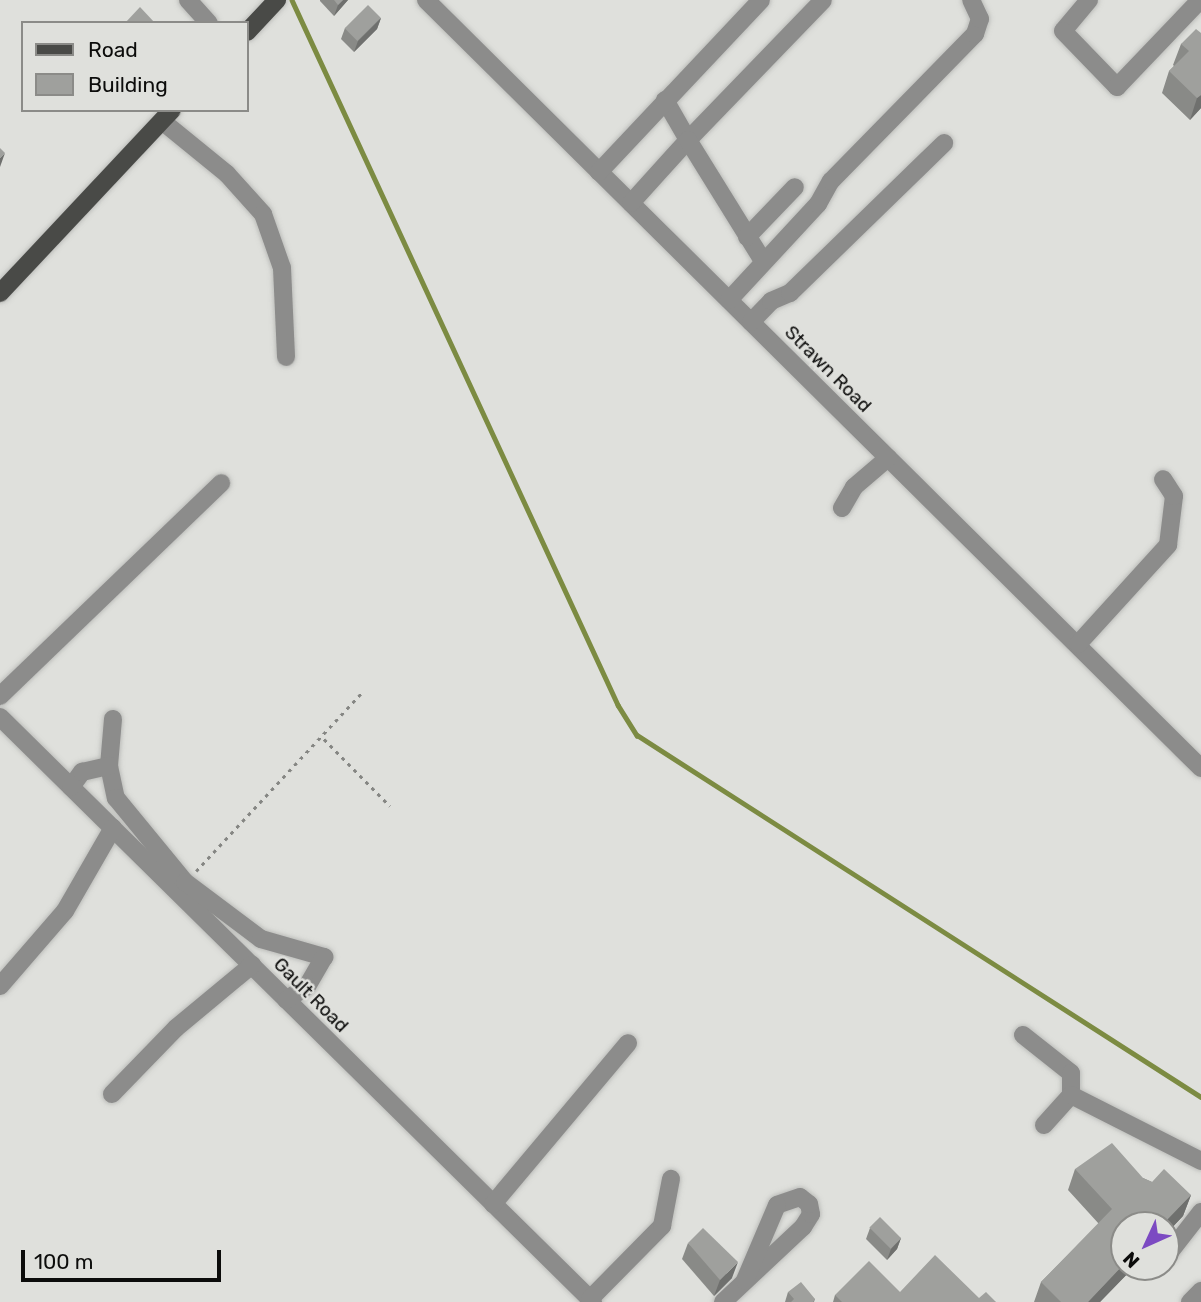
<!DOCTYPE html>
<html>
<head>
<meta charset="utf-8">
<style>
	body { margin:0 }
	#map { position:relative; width:1201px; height:1302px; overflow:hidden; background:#dfe0dc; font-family:Rubik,sans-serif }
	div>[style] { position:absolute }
	.stream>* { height:4.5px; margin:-2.25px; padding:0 2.25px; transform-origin:2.25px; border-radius:2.25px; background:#7c8b42 }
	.path>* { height:2.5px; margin-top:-1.25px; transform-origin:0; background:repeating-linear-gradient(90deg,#858683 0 3.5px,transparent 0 8.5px) }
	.roads { filter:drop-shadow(0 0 2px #bdbebb) drop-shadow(0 0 2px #bdbebb) }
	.minor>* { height:18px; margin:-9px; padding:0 9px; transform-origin:9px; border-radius:9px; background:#8c8c8b }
	.major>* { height:18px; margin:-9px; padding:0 9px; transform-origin:9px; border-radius:9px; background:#494a47 }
	.wall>* { inset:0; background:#898a87 }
	.shaded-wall>* { inset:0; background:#6f706e }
	.building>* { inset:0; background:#9fa09d; transform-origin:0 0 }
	span { translate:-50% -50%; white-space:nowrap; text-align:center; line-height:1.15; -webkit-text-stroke:5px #dfe0dc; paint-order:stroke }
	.street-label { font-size:19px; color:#0c0c0b }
	.legend { position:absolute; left:21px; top:21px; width:228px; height:91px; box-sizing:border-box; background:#dfe0dc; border:2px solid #8b8b88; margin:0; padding:9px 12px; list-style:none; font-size:21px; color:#0c0c0b }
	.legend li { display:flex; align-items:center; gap:14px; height:35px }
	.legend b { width:35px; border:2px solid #8b8b88 }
	.north { position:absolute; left:1110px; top:1211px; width:70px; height:70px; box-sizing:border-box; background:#dfe0dc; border:2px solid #8b8b88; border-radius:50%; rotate:225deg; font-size:19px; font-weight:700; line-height:28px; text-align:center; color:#0c0c0b }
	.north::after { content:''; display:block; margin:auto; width:24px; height:32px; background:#7c4ac2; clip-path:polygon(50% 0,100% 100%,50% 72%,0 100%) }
	.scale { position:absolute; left:21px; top:1250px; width:200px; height:32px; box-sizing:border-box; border:4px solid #0c0c0b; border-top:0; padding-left:9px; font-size:21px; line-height:24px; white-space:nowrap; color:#0c0c0b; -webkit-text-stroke:5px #dfe0dc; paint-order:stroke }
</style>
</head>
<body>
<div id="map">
	<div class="stream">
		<i style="left:292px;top:0;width:777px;rotate:65.18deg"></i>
		<i style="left:618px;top:705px;width:36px;rotate:58deg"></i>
		<i style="left:637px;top:735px;width:670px;rotate:32.69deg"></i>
	</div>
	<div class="path">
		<i style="left:324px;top:739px;width:94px;rotate:45.4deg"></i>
		<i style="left:196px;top:871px;width:246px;rotate:-47.1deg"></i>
	</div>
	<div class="roads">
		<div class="minor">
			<i style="left:188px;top:0;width:31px;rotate:48deg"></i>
			<i style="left:426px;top:0;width:1091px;rotate:44.74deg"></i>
			<i style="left:1089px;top:0;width:40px;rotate:130deg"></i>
			<i style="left:1063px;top:31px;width:78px;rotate:46deg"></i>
			<i style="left:1117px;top:87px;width:120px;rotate:-46.3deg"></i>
			<i style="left:665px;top:100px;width:46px;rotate:60.1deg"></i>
			<i style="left:688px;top:140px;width:194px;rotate:-46deg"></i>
			<i style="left:162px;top:121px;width:84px;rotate:39.2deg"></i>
			<i style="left:227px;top:174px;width:54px;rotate:48deg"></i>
			<i style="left:263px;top:214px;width:57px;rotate:70.6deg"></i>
			<i style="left:282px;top:268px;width:89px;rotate:87.4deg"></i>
			<i style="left:599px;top:172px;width:236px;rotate:-46.7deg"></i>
			<i style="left:631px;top:203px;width:85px;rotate:-47.9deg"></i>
			<i style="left:688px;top:140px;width:142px;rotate:58.2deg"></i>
			<i style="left:747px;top:237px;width:69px;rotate:-46.2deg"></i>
			<i style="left:729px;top:300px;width:131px;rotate:-47.2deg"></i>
			<i style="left:818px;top:204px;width:26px;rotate:-61deg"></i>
			<i style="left:831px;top:181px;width:206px;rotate:-45.6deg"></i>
			<i style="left:975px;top:34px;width:16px;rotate:-72deg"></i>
			<i style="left:980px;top:19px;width:21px;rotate:-115deg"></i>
			<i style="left:751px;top:322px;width:29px;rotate:-46deg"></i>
			<i style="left:771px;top:301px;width:21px;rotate:-23deg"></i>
			<i style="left:790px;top:293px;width:215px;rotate:-44.2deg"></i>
			<i style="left:842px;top:508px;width:24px;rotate:-60deg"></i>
			<i style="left:854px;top:487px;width:45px;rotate:-40.5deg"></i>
			<i style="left:1078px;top:644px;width:134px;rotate:-47.7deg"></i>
			<i style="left:1168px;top:545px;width:49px;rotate:-83deg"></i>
			<i style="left:1174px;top:496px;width:20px;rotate:-123deg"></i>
			<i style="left:0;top:696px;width:307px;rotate:-43.9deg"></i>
			<i style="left:0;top:717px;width:833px;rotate:44.61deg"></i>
			<i style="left:113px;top:719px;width:47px;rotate:94.9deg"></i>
			<i style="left:109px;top:766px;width:33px;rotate:78deg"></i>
			<i style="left:116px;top:798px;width:109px;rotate:50.6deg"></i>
			<i style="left:185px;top:882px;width:95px;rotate:36.9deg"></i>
			<i style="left:261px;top:939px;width:66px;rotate:15.9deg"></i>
			<i style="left:324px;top:957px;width:34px;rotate:120deg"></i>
			<i style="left:307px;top:986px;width:25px;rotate:146deg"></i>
			<i style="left:71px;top:787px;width:19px;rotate:-54deg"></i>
			<i style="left:82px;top:772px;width:28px;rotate:-13deg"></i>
			<i style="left:0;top:986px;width:99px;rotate:-49.1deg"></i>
			<i style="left:65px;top:911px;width:96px;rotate:-60deg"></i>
			<i style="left:1023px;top:1035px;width:61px;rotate:38.4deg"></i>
			<i style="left:1071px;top:1073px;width:22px;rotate:90deg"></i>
			<i style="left:112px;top:1094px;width:92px;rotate:-45.9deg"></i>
			<i style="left:176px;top:1028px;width:99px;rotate:-39.7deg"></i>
			<i style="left:1044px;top:1125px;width:40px;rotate:-48deg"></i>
			<i style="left:1071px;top:1095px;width:146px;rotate:26.9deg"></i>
			<i style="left:493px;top:1204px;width:210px;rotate:-50deg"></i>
			<i style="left:1166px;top:1257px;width:57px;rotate:-52.1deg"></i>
			<i style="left:590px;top:1299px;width:103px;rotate:-45.4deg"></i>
			<i style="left:662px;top:1226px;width:48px;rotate:-79.2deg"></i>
			<i style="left:723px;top:1302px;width:110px;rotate:-43.2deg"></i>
			<i style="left:803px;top:1227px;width:15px;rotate:-58deg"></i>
			<i style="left:811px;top:1214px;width:10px;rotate:-101deg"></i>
			<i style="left:809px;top:1204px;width:11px;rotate:-142deg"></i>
			<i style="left:800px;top:1197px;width:24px;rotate:161deg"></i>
			<i style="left:777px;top:1205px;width:82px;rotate:113.1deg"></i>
			<i style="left:1190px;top:1302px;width:16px;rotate:-45deg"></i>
		</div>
		<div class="major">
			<i style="left:247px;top:32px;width:44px;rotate:-46.8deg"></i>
			<i style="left:0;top:293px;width:251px;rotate:-46.8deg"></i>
		</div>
	</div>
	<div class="wall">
		<i style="clip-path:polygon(320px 0,348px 0,334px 16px,320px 1px)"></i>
		<i style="clip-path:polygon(381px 18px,377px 29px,354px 52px,341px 39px,345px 28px)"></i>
		<i style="clip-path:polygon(1201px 33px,1201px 108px,1190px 120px,1162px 93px,1169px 71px,1174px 66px,1173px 65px,1181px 44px)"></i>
		<i style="clip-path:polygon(1075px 1169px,1143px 1178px,1152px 1182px,1191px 1195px,1183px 1216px,1166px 1234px,1166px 1225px,1124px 1267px,1134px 1267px,1100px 1302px,1034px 1302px,1041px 1282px,1099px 1224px,1068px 1190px)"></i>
		<i style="clip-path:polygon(870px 1228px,901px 1238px,897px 1249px,887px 1260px,866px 1239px)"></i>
		<i style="clip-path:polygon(688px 1243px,732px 1278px,714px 1296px,682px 1259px)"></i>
		<i style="clip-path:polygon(788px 1292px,815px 1299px,814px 1302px,785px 1302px)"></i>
		<i style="clip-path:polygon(900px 1292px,979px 1298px,996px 1302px,833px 1302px,835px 1295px)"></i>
	</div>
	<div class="shaded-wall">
		<i style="clip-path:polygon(343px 0,348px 0,334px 16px,338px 5px)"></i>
		<i style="clip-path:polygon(381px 18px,377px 29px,354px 52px,358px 41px)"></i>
		<i style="clip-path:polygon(1201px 95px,1201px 108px,1190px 120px,1197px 98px)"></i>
		<i style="clip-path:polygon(5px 153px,0 167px,0 158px)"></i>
		<i style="clip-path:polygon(1191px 1195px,1183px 1216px,1166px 1234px,1166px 1225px,1162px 1225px)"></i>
		<i style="clip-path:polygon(901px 1238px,897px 1249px,887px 1260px,891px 1249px)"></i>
		<i style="clip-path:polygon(738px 1262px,732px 1278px,714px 1296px,720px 1280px)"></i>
		<i style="clip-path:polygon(1124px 1264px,1124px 1267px,1134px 1267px,1100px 1302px,1088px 1302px)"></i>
	</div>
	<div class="building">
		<i style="clip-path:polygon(334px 0,343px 0,338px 5px)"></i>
		<i style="left:368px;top:5px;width:18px;height:33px;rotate:45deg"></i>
		<i style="clip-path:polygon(140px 7px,155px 23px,125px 23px)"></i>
		<i style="clip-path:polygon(1196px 29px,1201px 33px,1201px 95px,1197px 98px,1169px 71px,1189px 51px,1181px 44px)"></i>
		<i style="clip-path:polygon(0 148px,5px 153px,0 158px)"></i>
		<i style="clip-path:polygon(1112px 1143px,1143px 1178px,1152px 1182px,1164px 1169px,1191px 1195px,1162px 1225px,1124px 1225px,1124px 1264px,1088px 1302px,1061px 1302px,1041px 1282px,1112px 1209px,1075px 1169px)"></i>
		<i style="left:880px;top:1217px;width:30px;height:15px;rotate:45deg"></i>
		<i style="clip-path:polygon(703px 1228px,738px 1262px,720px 1280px,688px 1243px)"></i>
		<i style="clip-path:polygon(935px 1255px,979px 1298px,986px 1292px,996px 1302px,842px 1302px,835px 1295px,869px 1261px,900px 1292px)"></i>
		<i style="clip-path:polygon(801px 1282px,815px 1299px,813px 1302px,791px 1302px,794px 1299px,788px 1292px)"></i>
	</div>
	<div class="street-label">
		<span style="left:828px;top:369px;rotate:45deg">Strawn Road</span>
		<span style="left:311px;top:995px;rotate:45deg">Gault Road</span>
	</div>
	<ul class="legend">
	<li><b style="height:9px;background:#494a47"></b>Road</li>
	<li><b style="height:19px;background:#9fa09d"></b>Building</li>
	</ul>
	<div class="north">N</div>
	<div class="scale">100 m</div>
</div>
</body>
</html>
